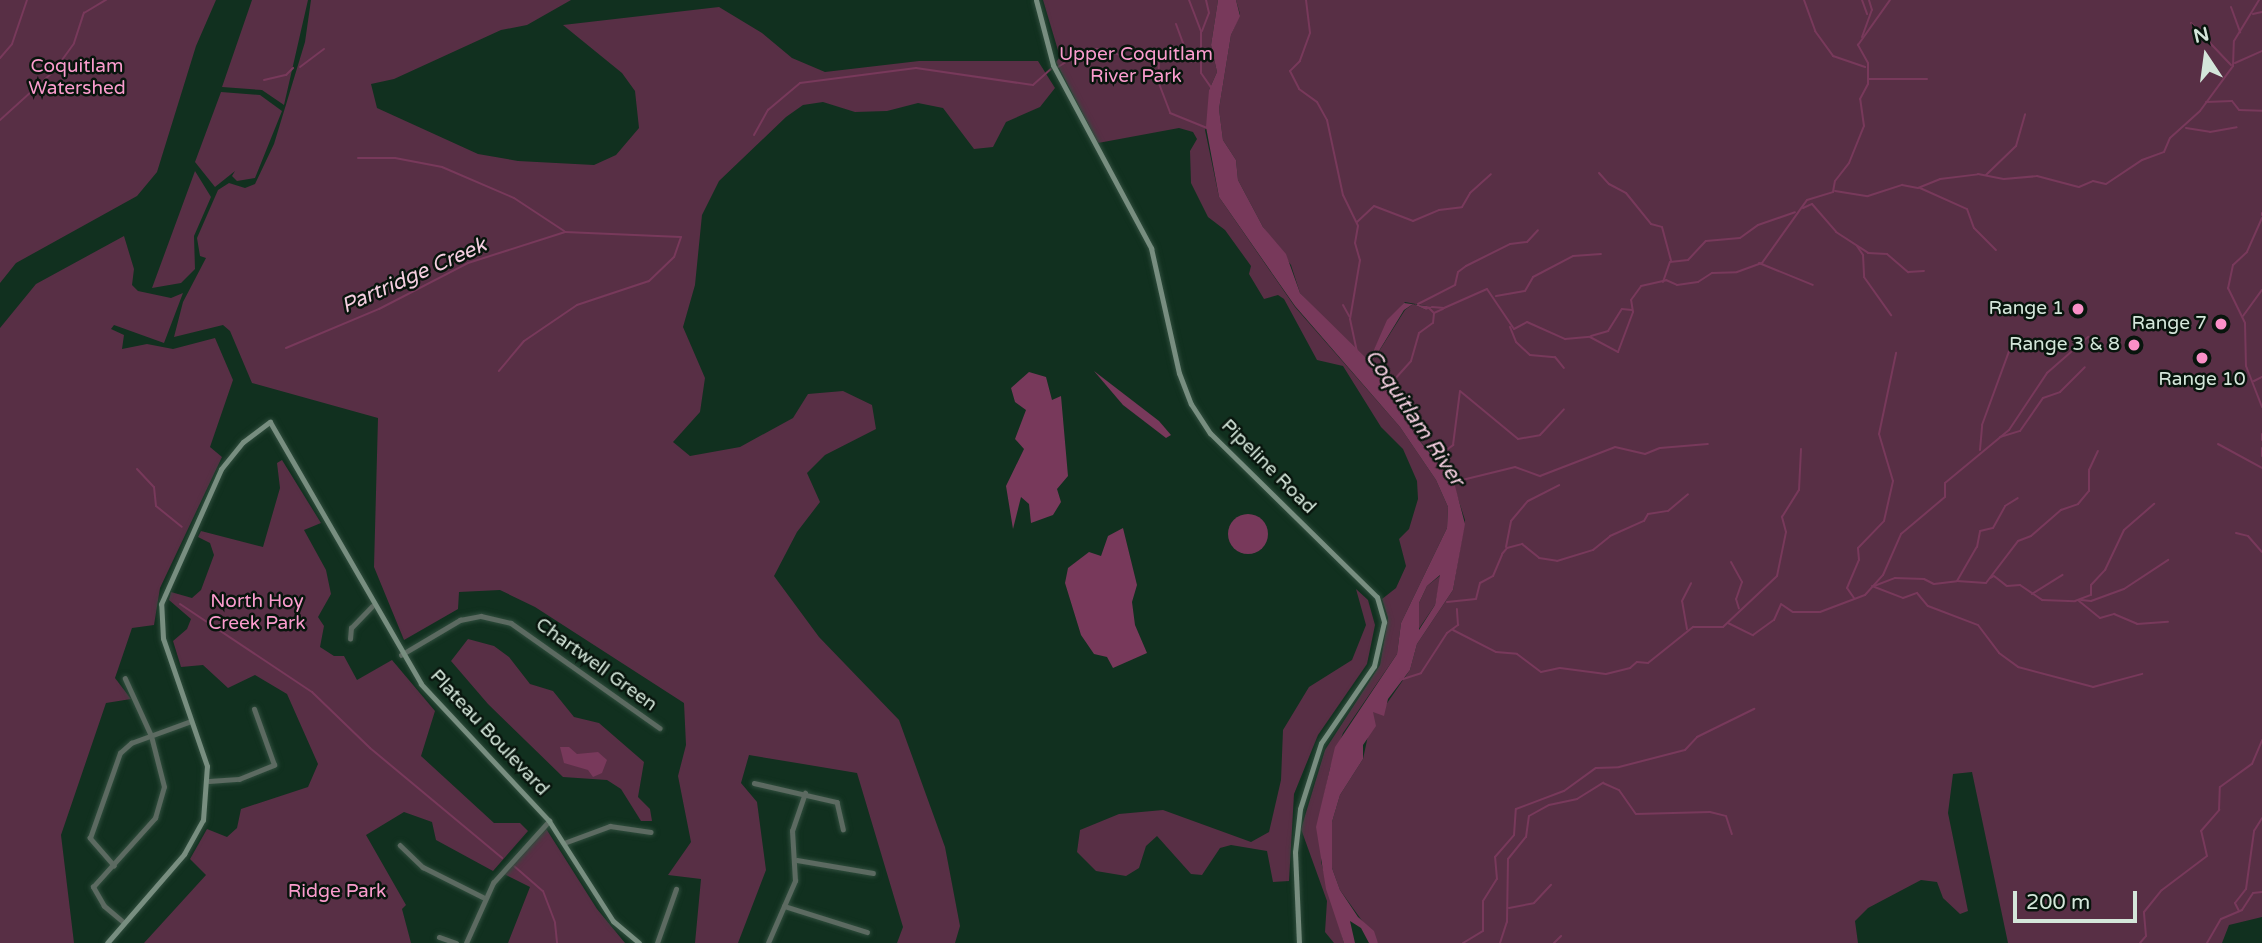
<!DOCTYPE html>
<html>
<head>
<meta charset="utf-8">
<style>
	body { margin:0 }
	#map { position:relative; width:2262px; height:943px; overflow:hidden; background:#11301f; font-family:"Varela Round",sans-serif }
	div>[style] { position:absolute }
	.green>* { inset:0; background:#582f45 }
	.water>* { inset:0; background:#78395b }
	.round { border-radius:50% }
	.stream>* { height:2px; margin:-1px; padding:0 1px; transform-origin:1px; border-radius:1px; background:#78395b }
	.roads { filter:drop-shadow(0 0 2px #304d3d) drop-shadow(0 0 2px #304d3d) }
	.street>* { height:4.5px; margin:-2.25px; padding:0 2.25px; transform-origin:2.25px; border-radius:2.25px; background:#5c6a61 }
	.secondary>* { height:5px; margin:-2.5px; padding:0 2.5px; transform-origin:2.5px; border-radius:2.5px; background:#788e80 }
	.dots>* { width:19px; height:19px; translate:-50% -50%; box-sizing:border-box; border:4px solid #08150d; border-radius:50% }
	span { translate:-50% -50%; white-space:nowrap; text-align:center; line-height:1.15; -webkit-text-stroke:5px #08150d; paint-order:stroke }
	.park-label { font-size:19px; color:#fa9ccd }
	.poi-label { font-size:19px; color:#d4e6da }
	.right { translate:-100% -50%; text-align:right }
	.street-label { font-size:19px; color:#d4e6da }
	.water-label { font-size:21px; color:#f5cee0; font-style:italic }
	.north { position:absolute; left:2171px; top:21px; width:70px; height:70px; -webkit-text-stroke:5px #08150d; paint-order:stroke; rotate:347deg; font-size:19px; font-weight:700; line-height:28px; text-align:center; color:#d4e6da }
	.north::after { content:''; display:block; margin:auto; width:24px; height:32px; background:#d4e6da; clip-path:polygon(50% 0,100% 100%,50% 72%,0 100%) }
	.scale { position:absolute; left:2013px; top:891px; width:124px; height:32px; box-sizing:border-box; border:4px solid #d4e6da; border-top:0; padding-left:9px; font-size:21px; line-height:24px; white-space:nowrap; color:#d4e6da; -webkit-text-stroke:5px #08150d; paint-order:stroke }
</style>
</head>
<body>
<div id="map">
	<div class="green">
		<i style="clip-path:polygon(0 0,216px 0,196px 46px,157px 172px,137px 196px,16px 263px,0 283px)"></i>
		<i style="clip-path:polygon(252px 0,308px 0,284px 105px,262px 90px,222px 87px)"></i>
		<i style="clip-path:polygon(311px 0,571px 0,527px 25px,501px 30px,394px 79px,371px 84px,377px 108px,478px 154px,518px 161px,594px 165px,616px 155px,639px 128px,635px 91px,622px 73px,563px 25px,719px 7px,762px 33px,792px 58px,825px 72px,919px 61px,1038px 61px,1055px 88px,1040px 107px,1006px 122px,993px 147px,974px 149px,943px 108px,918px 103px,887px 111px,855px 112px,823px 102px,803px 105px,786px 117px,719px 181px,702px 215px,695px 285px,683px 327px,705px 378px,700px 412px,673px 442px,690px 456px,740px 447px,793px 418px,808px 394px,843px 391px,872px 405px,876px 429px,825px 455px,807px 473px,820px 502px,797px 532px,774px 576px,819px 637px,899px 720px,945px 847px,960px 926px,955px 943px,897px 943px,903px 927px,857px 773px,749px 755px,741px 783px,757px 802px,766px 870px,738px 943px,695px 943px,701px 879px,668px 875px,691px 842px,678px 776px,686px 745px,684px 703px,535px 607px,500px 590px,459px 592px,458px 609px,404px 640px,374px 567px,378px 418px,252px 383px,230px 331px,223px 325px,174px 337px,183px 302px,206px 258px,200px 256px,197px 238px,218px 190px,229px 183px,245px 188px,255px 184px,274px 144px,305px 42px)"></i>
		<i style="clip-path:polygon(1043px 0,1218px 0,1211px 45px,1217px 72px,1209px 90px,1210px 120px,1205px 130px,1219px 197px,1295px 307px,1400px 427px,1436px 480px,1448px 507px,1447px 528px,1401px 623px,1397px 654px,1343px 733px,1330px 768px,1322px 805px,1321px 862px,1344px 943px,1334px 943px,1325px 932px,1327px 901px,1301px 829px,1325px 750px,1380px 665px,1388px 618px,1382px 599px,1396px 588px,1406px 566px,1399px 539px,1409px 529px,1418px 499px,1417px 481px,1403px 449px,1381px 427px,1343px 366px,1317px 360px,1284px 299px,1278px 295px,1264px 299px,1249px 274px,1251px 266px,1225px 230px,1208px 217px,1191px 183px,1190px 151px,1197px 139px,1193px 132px,1179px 128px,1098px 143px,1056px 62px,1060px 57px)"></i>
		<i style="clip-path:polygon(1236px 0,2262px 0,2262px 917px,2229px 925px,2222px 943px,2008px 943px,1972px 772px,1953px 774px,1948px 813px,1968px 911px,1960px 914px,1943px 898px,1937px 882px,1921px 880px,1868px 908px,1855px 921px,1858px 943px,1378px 943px,1340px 890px,1332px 868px,1332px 822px,1340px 795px,1363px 759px,1373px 712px,1383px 709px,1410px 670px,1417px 644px,1453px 590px,1465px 520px,1455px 489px,1437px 459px,1418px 439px,1371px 364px,1405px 310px,1413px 304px,1426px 310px,1432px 307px,1405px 302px,1387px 323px,1369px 361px,1365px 360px,1300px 293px,1291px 265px,1263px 227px,1238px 180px,1236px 160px,1223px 140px,1219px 109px,1231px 35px,1240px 14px)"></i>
		<i style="clip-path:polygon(221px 92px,260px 95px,282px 111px,255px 178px,237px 181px,232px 176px,235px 171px,215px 187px,195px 162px)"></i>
		<i style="clip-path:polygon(195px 171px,211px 197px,194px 236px,195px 269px,181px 283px,152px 288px)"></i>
		<i style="clip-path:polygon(124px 236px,134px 269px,132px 285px,138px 291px,171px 298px,183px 293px,164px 343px,114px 325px,111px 329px,124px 335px,122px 349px,147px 344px,173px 349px,215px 338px,233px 380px,210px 447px,222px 457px,160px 588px,154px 625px,132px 628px,115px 678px,131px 699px,106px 703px,61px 835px,74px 943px,0 943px,0 328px,36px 284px)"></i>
		<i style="clip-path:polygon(282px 460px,321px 523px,304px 530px,326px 570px,331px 594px,318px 617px,324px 626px,320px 647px,334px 656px,344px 656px,357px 680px,392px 660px,435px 711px,421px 756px,494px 823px,520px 823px,528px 831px,493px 871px,436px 840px,432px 822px,404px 812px,366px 835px,406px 905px,402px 909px,411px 943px,144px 943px,206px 875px,190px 859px,207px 829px,227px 837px,237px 828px,241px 809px,308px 787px,318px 764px,287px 694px,255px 675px,228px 688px,203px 665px,181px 667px,173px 641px,187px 629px,191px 619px,169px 600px,171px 592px,192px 598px,201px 590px,214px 555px,210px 543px,198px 537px,201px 531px,263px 547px,280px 488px,277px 463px)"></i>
		<i style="clip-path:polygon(1441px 575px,1435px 605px,1418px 630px,1419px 603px,1427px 586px)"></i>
		<i style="clip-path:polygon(1356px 589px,1368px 600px,1375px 625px,1367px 664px,1318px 735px,1294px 794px,1289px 881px,1273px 882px,1267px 851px,1231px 845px,1220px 848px,1202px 875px,1191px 874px,1157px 836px,1146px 846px,1139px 868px,1126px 876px,1096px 871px,1077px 852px,1080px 830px,1119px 814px,1163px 810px,1251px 842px,1269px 832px,1281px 780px,1283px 730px,1309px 687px,1352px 660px,1366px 625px)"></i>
		<i style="clip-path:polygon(468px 639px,494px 646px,509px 657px,530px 684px,553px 691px,574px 717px,599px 723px,644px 762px,638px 797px,650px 809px,652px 821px,641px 821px,621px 789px,607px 780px,563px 777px,488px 704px,451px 661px)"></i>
		<i style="clip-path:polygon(545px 827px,597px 909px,625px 943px,508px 943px,530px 887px,502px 873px)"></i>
	</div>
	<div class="water">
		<i style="clip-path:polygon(evenodd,1218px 0,1236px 0,1240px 16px,1231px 35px,1219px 109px,1223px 140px,1236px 160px,1238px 180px,1263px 227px,1286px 254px,1300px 293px,1369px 361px,1387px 320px,1404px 303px,1434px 307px,1426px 310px,1413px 304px,1404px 310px,1371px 364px,1418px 439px,1454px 482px,1465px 524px,1453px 590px,1417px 644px,1410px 670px,1388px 699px,1384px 716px,1373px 712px,1376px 726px,1363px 745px,1363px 759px,1340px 795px,1332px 822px,1332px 868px,1340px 890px,1358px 917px,1374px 931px,1378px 943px,1369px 943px,1361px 928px,1350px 921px,1355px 943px,1344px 943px,1326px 889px,1316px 827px,1335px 747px,1397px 654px,1401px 623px,1447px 528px,1448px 507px,1436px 480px,1400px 427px,1295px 306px,1219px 197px,1206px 127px,1209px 90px,1217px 72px,1211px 45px,1218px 0,1440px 575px,1435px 605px,1419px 630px,1419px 603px,1427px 586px,1440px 575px)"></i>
		<i style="clip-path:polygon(1094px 371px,1159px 421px,1171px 435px,1166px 438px,1123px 405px)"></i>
		<i style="clip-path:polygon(1029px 372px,1046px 377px,1052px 400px,1061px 396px,1068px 476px,1057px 489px,1061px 502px,1053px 515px,1031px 523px,1029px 504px,1021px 497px,1013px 529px,1006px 486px,1024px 449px,1015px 439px,1026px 410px,1015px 402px,1011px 388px)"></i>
		<i class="round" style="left:1228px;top:514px;width:40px;height:40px"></i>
		<i style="clip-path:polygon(1123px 528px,1137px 585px,1132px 602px,1135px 625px,1147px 653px,1113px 668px,1107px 657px,1094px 654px,1081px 635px,1065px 583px,1068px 568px,1089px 552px,1101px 556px,1108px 536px)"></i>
		<i style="clip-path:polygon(560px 747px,569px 747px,577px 754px,598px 752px,607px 760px,602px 773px,593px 777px,588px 770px,564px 763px)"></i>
	</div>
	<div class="stream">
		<i style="left:1189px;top:0;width:34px;rotate:69deg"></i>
		<i style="left:1201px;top:32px;width:41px;rotate:90deg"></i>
		<i style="left:1201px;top:73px;width:19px;rotate:55deg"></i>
		<i style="left:1306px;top:0;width:33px;rotate:83deg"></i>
		<i style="left:1310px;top:33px;width:30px;rotate:110deg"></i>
		<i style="left:1300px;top:61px;width:14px;rotate:135deg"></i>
		<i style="left:1290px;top:71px;width:20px;rotate:63deg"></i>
		<i style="left:1299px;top:89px;width:22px;rotate:36deg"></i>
		<i style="left:1317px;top:102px;width:21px;rotate:61deg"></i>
		<i style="left:1327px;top:120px;width:77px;rotate:78deg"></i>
		<i style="left:1343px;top:195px;width:34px;rotate:64deg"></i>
		<i style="left:1358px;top:226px;width:17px;rotate:100deg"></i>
		<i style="left:1355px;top:243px;width:18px;rotate:74deg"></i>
		<i style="left:1360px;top:260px;width:60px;rotate:99.6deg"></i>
		<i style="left:1350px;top:319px;width:33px;rotate:78deg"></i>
		<i style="left:1804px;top:0;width:33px;rotate:70deg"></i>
		<i style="left:1815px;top:31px;width:31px;rotate:54deg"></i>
		<i style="left:1833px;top:56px;width:34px;rotate:19deg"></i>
		<i style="left:1862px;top:0;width:15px;rotate:70deg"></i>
		<i style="left:2231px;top:7px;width:27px;rotate:70deg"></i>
		<i style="left:2253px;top:14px;width:9px;rotate:-13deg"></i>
		<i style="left:2191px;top:23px;width:58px;rotate:46.4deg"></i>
		<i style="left:1176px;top:24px;width:40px;rotate:69.8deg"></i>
		<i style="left:1190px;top:62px;width:10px;rotate:-6deg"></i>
		<i style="left:1202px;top:31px;width:19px;rotate:-69deg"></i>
		<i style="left:1209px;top:13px;width:13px;rotate:-103deg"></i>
		<i style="left:1862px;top:37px;width:29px;rotate:-70deg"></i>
		<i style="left:1872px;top:10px;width:10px;rotate:-107deg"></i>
		<i style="left:0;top:58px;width:18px;rotate:-49deg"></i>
		<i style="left:12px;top:44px;width:46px;rotate:-71.2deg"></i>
		<i style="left:2235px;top:63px;width:30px;rotate:-24deg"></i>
		<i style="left:300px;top:67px;width:30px;rotate:-37deg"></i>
		<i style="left:1058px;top:67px;width:34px;rotate:-32deg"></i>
		<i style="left:1087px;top:49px;width:20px"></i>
		<i style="left:1107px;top:49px;width:28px;rotate:26deg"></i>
		<i style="left:1132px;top:61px;width:19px;rotate:-9deg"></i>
		<i style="left:1151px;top:58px;width:9px;rotate:32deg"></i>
		<i style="left:1159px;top:63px;width:18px;rotate:93deg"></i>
		<i style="left:1158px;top:81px;width:34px;rotate:69deg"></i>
		<i style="left:1170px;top:113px;width:40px;rotate:22deg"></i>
		<i style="left:1869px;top:79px;width:58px"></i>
		<i style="left:264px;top:80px;width:23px;rotate:-13deg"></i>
		<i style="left:286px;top:75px;width:10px;rotate:-45deg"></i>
		<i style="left:2206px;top:102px;width:26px;rotate:-2deg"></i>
		<i style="left:2232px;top:101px;width:11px;rotate:52deg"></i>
		<i style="left:2239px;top:110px;width:23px;rotate:2deg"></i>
		<i style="left:0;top:120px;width:73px;rotate:-42.2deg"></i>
		<i style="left:54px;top:71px;width:34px;rotate:-54deg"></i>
		<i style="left:74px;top:43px;width:32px;rotate:-72deg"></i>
		<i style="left:84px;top:13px;width:26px;rotate:-31deg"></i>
		<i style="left:2186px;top:128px;width:24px;rotate:9deg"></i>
		<i style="left:2210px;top:132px;width:27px;rotate:-10deg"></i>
		<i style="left:754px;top:135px;width:29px;rotate:-61deg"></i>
		<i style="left:768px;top:110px;width:42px;rotate:-40.2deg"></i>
		<i style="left:800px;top:83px;width:117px;rotate:-7.4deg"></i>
		<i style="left:916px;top:68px;width:118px;rotate:8.3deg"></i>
		<i style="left:1033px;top:85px;width:24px;rotate:-42deg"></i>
		<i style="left:358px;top:158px;width:37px"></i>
		<i style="left:395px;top:158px;width:48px;rotate:10.8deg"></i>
		<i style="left:442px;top:167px;width:78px;rotate:23.3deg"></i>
		<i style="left:514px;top:198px;width:60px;rotate:33.4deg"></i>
		<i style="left:1599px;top:173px;width:15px;rotate:48deg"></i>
		<i style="left:1609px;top:184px;width:19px;rotate:28deg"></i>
		<i style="left:1626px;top:193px;width:40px;rotate:51deg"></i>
		<i style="left:1651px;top:224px;width:11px;rotate:15deg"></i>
		<i style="left:1662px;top:227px;width:35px;rotate:75deg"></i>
		<i style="left:1986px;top:175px;width:42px;rotate:-44deg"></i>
		<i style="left:2016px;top:146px;width:33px;rotate:-74deg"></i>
		<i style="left:1920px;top:188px;width:51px;rotate:24.1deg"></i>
		<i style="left:1967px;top:209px;width:20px;rotate:70deg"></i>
		<i style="left:1974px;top:228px;width:31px;rotate:45deg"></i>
		<i style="left:1835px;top:191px;width:33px;rotate:9deg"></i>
		<i style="left:1868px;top:196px;width:36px;rotate:-18deg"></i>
		<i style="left:1902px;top:185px;width:16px;rotate:11deg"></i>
		<i style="left:1918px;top:188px;width:24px;rotate:-22deg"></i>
		<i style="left:1940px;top:179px;width:38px;rotate:-7deg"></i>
		<i style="left:1978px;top:174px;width:26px;rotate:11deg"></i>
		<i style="left:2004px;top:179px;width:33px;rotate:-5deg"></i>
		<i style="left:2037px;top:176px;width:43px;rotate:14.7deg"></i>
		<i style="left:2079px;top:187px;width:15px;rotate:-23deg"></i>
		<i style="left:2093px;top:181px;width:13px;rotate:13deg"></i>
		<i style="left:2106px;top:184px;width:43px;rotate:-33.7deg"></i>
		<i style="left:2142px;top:160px;width:23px;rotate:-20deg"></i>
		<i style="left:2164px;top:152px;width:15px;rotate:-67deg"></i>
		<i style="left:2170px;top:138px;width:40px;rotate:-42deg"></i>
		<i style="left:2200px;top:111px;width:56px;rotate:-53.7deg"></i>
		<i style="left:2233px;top:66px;width:25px;rotate:-88deg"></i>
		<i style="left:2234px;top:41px;width:48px;rotate:-58.6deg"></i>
		<i style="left:1803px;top:208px;width:10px;rotate:-24deg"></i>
		<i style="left:1812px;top:204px;width:37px;rotate:49deg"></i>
		<i style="left:1836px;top:232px;width:38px;rotate:33deg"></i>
		<i style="left:1868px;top:253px;width:19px;rotate:3deg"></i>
		<i style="left:1887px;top:254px;width:28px;rotate:41deg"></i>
		<i style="left:1908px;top:272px;width:16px;rotate:-4deg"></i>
		<i style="left:2262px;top:213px;width:2px;rotate:90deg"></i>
		<i style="left:2262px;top:218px;width:37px;rotate:114deg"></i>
		<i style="left:2247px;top:252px;width:19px;rotate:137deg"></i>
		<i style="left:2233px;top:265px;width:24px;rotate:102deg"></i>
		<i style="left:2228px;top:288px;width:39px;rotate:64deg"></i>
		<i style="left:2245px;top:323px;width:43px;rotate:88.7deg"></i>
		<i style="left:2246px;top:366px;width:44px;rotate:68.7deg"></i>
		<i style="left:1357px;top:222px;width:23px;rotate:-43deg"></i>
		<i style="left:1374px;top:206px;width:42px;rotate:21deg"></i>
		<i style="left:1413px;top:221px;width:28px;rotate:-23deg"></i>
		<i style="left:1439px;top:210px;width:23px;rotate:-7deg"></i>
		<i style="left:1462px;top:207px;width:16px;rotate:-60deg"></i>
		<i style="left:1470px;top:193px;width:28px;rotate:-42deg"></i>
		<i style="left:1857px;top:246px;width:11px;rotate:56deg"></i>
		<i style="left:1863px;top:255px;width:22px;rotate:87deg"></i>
		<i style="left:1864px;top:277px;width:47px;rotate:54.6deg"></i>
		<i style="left:1759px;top:263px;width:58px;rotate:22.2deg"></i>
		<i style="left:1663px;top:282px;width:21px;rotate:-71deg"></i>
		<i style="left:1670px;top:262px;width:18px;rotate:-6deg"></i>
		<i style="left:1688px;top:260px;width:26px;rotate:-47deg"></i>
		<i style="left:1706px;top:241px;width:34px;rotate:-5deg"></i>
		<i style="left:1740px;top:238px;width:22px;rotate:-36deg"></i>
		<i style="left:1758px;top:225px;width:39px;rotate:-19deg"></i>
		<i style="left:1496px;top:296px;width:29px;rotate:-10deg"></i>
		<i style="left:1525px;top:291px;width:16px;rotate:-60deg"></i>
		<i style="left:1533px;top:277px;width:45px;rotate:-27.7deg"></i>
		<i style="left:1573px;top:256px;width:28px;rotate:-4deg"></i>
		<i style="left:1418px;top:304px;width:42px;rotate:-27.2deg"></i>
		<i style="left:1455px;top:285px;width:13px;rotate:-77deg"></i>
		<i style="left:1458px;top:272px;width:10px;rotate:-37deg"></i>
		<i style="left:1466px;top:266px;width:49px;rotate:-26.6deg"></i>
		<i style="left:1510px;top:244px;width:17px;rotate:-7deg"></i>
		<i style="left:1527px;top:242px;width:16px;rotate:-47deg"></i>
		<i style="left:1343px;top:305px;width:13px;rotate:61deg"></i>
		<i style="left:1432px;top:307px;width:12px;rotate:5deg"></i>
		<i style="left:1444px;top:308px;width:47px;rotate:-23.8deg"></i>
		<i style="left:1487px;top:289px;width:48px;rotate:56deg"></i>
		<i style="left:1514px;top:329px;width:15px;rotate:-28deg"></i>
		<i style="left:1527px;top:322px;width:42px;rotate:24.1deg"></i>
		<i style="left:1565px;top:339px;width:25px;rotate:-5deg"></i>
		<i style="left:1590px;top:337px;width:32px;rotate:28deg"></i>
		<i style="left:1618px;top:352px;width:43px;rotate:-69.4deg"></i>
		<i style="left:1633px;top:312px;width:12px;rotate:-99deg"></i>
		<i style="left:1631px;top:300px;width:17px;rotate:-54deg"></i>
		<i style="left:1641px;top:286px;width:26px;rotate:-13deg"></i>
		<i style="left:1666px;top:280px;width:12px;rotate:24deg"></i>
		<i style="left:1677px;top:285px;width:21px;rotate:-8deg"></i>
		<i style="left:1698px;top:282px;width:17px;rotate:-33deg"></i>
		<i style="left:1712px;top:273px;width:25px;rotate:-2deg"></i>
		<i style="left:1737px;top:272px;width:27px;rotate:-20deg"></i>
		<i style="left:1762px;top:263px;width:77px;rotate:-54.5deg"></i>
		<i style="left:1807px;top:200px;width:27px;rotate:-17deg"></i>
		<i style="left:1833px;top:192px;width:11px;rotate:-80deg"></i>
		<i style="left:1835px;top:181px;width:23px;rotate:-52deg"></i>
		<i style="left:1849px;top:163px;width:40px;rotate:-68deg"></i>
		<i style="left:1864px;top:126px;width:27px;rotate:-98deg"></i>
		<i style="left:1860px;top:99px;width:17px;rotate:-62deg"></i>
		<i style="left:1868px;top:84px;width:21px;rotate:-90deg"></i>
		<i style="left:1868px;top:63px;width:21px;rotate:-119deg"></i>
		<i style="left:1858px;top:45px;width:55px;rotate:-54.6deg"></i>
		<i style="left:1429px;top:308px;width:7px;rotate:45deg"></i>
		<i style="left:1434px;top:313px;width:10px;rotate:-24deg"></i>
		<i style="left:2243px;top:316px;width:32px;rotate:-54deg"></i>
		<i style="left:1510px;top:327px;width:16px;rotate:68deg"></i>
		<i style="left:1516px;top:342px;width:19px;rotate:43deg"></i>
		<i style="left:1530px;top:355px;width:25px;rotate:5deg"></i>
		<i style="left:1555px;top:357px;width:14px;rotate:51deg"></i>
		<i style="left:1591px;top:336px;width:18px;rotate:-16deg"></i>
		<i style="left:1608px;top:331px;width:26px;rotate:-58deg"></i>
		<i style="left:1622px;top:309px;width:10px;rotate:6deg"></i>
		<i style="left:286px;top:348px;width:101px;rotate:-22.8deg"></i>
		<i style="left:379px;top:309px;width:100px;rotate:-27.3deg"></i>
		<i style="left:468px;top:263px;width:102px;rotate:-17.7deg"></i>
		<i style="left:565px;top:232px;width:116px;rotate:2.5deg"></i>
		<i style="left:681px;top:237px;width:21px;rotate:109deg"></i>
		<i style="left:674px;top:257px;width:35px;rotate:136deg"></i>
		<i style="left:649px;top:281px;width:76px;rotate:161.6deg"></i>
		<i style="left:577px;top:305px;width:64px;rotate:145.8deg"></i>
		<i style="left:524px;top:341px;width:39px;rotate:130deg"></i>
		<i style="left:2254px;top:381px;width:9px;rotate:-27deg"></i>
		<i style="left:1385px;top:390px;width:39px;rotate:-48deg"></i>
		<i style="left:1411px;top:361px;width:29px;rotate:-74deg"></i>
		<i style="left:1419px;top:333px;width:17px;rotate:-36deg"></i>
		<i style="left:1433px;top:323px;width:10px;rotate:-84deg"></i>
		<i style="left:2262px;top:434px;width:6px;rotate:90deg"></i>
		<i style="left:2000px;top:437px;width:21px;rotate:-17deg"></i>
		<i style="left:2020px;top:431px;width:40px;rotate:-55.1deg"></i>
		<i style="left:2043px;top:398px;width:18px;rotate:-19deg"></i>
		<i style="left:2060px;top:392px;width:35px;rotate:-45deg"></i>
		<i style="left:2218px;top:444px;width:50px;rotate:28.6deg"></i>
		<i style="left:2262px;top:448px;width:8px;rotate:90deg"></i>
		<i style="left:1980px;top:450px;width:25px;rotate:-85deg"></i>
		<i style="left:1982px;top:425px;width:87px;rotate:-69.9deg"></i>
		<i style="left:1434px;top:459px;width:24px;rotate:-36deg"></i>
		<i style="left:1453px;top:445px;width:54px;rotate:-82.6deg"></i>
		<i style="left:1460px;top:391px;width:75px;rotate:39.6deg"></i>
		<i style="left:1518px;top:439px;width:22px;rotate:-10deg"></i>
		<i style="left:1540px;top:435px;width:35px;rotate:-47deg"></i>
		<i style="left:137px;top:469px;width:25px;rotate:47deg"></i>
		<i style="left:154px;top:487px;width:19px;rotate:84deg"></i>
		<i style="left:156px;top:506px;width:33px;rotate:39deg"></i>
		<i style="left:1454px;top:482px;width:63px;rotate:-13.8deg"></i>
		<i style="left:1515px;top:467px;width:27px;rotate:20deg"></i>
		<i style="left:1540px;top:476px;width:80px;rotate:-21.1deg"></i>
		<i style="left:1615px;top:447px;width:31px;rotate:13deg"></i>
		<i style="left:1645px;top:454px;width:16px;rotate:-22deg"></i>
		<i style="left:1660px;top:448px;width:48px;rotate:-4.8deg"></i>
		<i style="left:2236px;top:533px;width:12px;rotate:14deg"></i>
		<i style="left:2248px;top:536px;width:21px;rotate:49deg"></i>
		<i style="left:1506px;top:547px;width:26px;rotate:-79deg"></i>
		<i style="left:1511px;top:521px;width:26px;rotate:-50deg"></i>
		<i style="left:1528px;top:501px;width:35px;rotate:-27deg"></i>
		<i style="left:1502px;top:554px;width:8px;rotate:-50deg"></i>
		<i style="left:1507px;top:548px;width:16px;rotate:-15deg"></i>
		<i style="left:1522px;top:544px;width:22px;rotate:39deg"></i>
		<i style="left:1539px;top:558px;width:18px;rotate:9deg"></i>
		<i style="left:1557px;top:561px;width:38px;rotate:-17deg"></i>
		<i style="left:1593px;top:550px;width:22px;rotate:-39deg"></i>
		<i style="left:1610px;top:536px;width:37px;rotate:-24deg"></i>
		<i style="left:1644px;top:521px;width:8px;rotate:-60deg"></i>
		<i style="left:1648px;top:514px;width:20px;rotate:-9deg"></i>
		<i style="left:1668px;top:511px;width:26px;rotate:-40deg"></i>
		<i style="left:1731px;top:562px;width:23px;rotate:61deg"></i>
		<i style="left:1742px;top:582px;width:18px;rotate:109deg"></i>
		<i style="left:1736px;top:599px;width:10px;rotate:73deg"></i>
		<i style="left:1990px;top:578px;width:4px;rotate:-27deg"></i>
		<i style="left:1994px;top:576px;width:16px;rotate:38deg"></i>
		<i style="left:2007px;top:586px;width:13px;rotate:-4deg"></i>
		<i style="left:2020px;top:585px;width:27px;rotate:34deg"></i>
		<i style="left:2042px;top:600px;width:33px;rotate:2deg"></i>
		<i style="left:2075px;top:601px;width:17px;rotate:-21deg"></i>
		<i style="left:2091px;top:595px;width:10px;rotate:-90deg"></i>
		<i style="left:2091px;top:585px;width:21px;rotate:-47deg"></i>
		<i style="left:2105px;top:570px;width:44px;rotate:-64.6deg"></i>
		<i style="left:2124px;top:530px;width:40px;rotate:-41deg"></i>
		<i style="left:1957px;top:581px;width:29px;rotate:4deg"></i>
		<i style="left:1986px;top:583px;width:53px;rotate:-52.7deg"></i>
		<i style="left:2018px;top:541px;width:14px;rotate:-21deg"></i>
		<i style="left:2031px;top:536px;width:40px;rotate:-41deg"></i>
		<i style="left:2061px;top:510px;width:18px;rotate:-19deg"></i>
		<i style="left:2078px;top:504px;width:17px;rotate:-50deg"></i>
		<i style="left:2089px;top:491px;width:21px;rotate:-90deg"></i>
		<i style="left:2089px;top:470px;width:21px;rotate:-65deg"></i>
		<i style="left:1872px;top:586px;width:33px;rotate:21deg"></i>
		<i style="left:1903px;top:598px;width:15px;rotate:-20deg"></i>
		<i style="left:1917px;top:593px;width:17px;rotate:50deg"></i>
		<i style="left:1928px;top:606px;width:53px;rotate:20.8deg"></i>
		<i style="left:1978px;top:625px;width:35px;rotate:53deg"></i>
		<i style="left:1999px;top:653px;width:24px;rotate:36deg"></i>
		<i style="left:2018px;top:667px;width:78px;rotate:14.9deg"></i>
		<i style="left:2093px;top:687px;width:51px;rotate:-14.9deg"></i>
		<i style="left:1874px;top:586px;width:22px;rotate:-21deg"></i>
		<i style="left:1895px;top:578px;width:29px;rotate:2deg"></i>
		<i style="left:1924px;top:579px;width:11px;rotate:27deg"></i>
		<i style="left:1934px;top:584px;width:23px;rotate:-7deg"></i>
		<i style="left:1957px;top:581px;width:39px;rotate:-60deg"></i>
		<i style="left:1977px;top:547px;width:16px;rotate:-79deg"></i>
		<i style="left:1980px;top:531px;width:13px;rotate:-13deg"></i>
		<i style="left:1993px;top:528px;width:25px;rotate:-61deg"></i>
		<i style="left:2005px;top:506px;width:15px;rotate:-32deg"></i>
		<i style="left:2032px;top:594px;width:36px;rotate:-32deg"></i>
		<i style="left:1854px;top:598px;width:12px;rotate:-125deg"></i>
		<i style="left:1847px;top:588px;width:30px;rotate:-67deg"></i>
		<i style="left:1859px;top:560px;width:12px;rotate:-95deg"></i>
		<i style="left:1858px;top:548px;width:37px;rotate:-46deg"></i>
		<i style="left:1884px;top:521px;width:41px;rotate:-77.3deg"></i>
		<i style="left:1893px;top:481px;width:49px;rotate:-106.6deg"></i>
		<i style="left:1879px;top:434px;width:83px;rotate:-78.1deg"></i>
		<i style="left:2081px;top:600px;width:10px;rotate:6deg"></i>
		<i style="left:2091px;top:601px;width:35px;rotate:-20deg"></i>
		<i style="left:2124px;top:589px;width:53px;rotate:-33.4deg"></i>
		<i style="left:2079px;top:601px;width:27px;rotate:39deg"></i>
		<i style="left:2100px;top:618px;width:15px;rotate:-16deg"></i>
		<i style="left:2114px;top:614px;width:25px;rotate:23deg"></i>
		<i style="left:2137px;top:624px;width:31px;rotate:-4deg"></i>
		<i style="left:1447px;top:602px;width:29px;rotate:-6deg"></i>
		<i style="left:1476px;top:599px;width:16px;rotate:-76deg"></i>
		<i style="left:1480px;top:583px;width:15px;rotate:-28deg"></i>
		<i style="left:1493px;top:576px;width:23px;rotate:-67deg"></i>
		<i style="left:180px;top:604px;width:159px;rotate:33.7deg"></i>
		<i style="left:312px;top:692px;width:81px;rotate:44deg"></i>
		<i style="left:370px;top:748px;width:172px;rotate:39.8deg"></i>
		<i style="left:1728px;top:623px;width:28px;rotate:26deg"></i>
		<i style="left:1753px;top:635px;width:26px;rotate:-36deg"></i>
		<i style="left:1774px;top:620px;width:17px;rotate:-66deg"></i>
		<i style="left:1781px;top:604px;width:14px;rotate:34deg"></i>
		<i style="left:1793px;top:612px;width:27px"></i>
		<i style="left:1820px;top:612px;width:48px;rotate:-20.7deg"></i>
		<i style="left:1865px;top:595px;width:27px;rotate:-48deg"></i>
		<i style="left:1883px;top:575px;width:45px;rotate:-66.3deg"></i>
		<i style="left:1901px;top:534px;width:57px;rotate:-40.1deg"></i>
		<i style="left:1945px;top:497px;width:14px;rotate:-90deg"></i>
		<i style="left:1945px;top:483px;width:83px;rotate:-39.6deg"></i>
		<i style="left:2009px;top:430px;width:69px;rotate:-56.3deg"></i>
		<i style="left:2047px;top:373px;width:55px;rotate:-41.3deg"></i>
		<i style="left:1687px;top:629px;width:28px;rotate:-100deg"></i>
		<i style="left:1682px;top:601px;width:20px;rotate:-63deg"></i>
		<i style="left:1453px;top:630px;width:48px;rotate:27.1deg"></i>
		<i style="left:1496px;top:652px;width:21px;rotate:5deg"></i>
		<i style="left:1517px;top:654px;width:30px;rotate:37deg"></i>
		<i style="left:1541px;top:672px;width:19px;rotate:-12deg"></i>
		<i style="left:1560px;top:668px;width:46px;rotate:7.4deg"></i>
		<i style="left:1606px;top:674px;width:25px;rotate:-14deg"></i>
		<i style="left:1630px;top:668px;width:9px;rotate:-41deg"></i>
		<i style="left:1637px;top:662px;width:11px;rotate:5deg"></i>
		<i style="left:1648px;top:663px;width:58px;rotate:-38.7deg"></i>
		<i style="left:1693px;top:627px;width:30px"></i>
		<i style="left:1723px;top:627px;width:74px;rotate:-43.4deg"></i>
		<i style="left:1777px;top:576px;width:45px;rotate:-78.4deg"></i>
		<i style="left:1786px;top:532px;width:16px;rotate:-105deg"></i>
		<i style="left:1782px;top:517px;width:32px;rotate:-58deg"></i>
		<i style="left:1799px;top:490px;width:41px;rotate:-87.2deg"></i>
		<i style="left:1400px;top:680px;width:22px;rotate:-18deg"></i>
		<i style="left:1421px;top:673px;width:48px;rotate:-57deg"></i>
		<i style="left:1447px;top:633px;width:14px;rotate:-36deg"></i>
		<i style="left:1458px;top:625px;width:16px;rotate:-94deg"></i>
		<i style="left:514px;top:866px;width:38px;rotate:41deg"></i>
		<i style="left:543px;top:891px;width:34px;rotate:69deg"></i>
		<i style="left:555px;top:923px;width:20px;rotate:84deg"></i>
		<i style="left:1509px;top:908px;width:25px;rotate:-11deg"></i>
		<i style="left:1534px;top:903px;width:25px;rotate:-47deg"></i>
		<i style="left:2239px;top:911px;width:9px;rotate:-117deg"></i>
		<i style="left:2235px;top:903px;width:18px;rotate:-52deg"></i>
		<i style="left:2246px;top:889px;width:59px;rotate:-82.1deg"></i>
		<i style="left:2254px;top:831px;width:15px;rotate:-58deg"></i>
		<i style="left:1463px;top:943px;width:23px;rotate:-31deg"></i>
		<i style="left:1483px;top:931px;width:30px;rotate:-90deg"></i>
		<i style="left:1483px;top:901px;width:26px;rotate:-58deg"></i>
		<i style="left:1497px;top:879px;width:22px;rotate:-95deg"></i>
		<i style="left:1495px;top:857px;width:29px;rotate:-49deg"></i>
		<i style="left:1514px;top:835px;width:26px;rotate:-86deg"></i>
		<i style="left:1516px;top:809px;width:51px;rotate:-20.6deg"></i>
		<i style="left:1564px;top:791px;width:39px;rotate:-36deg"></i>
		<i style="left:1596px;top:768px;width:23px;rotate:-2deg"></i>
		<i style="left:1619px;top:767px;width:68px;rotate:-14.4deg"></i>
		<i style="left:1685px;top:750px;width:18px;rotate:-47deg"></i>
		<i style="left:1697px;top:737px;width:64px;rotate:-26.2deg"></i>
		<i style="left:1500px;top:943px;width:22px;rotate:-72deg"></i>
		<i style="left:1507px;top:922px;width:63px;rotate:-89.1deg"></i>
		<i style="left:1508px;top:859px;width:28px;rotate:-51deg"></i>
		<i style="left:1526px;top:837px;width:21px;rotate:-82deg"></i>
		<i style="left:1529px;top:816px;width:23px;rotate:-29deg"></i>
		<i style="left:1549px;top:805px;width:29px;rotate:-12deg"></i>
		<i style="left:1577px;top:799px;width:31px;rotate:-32deg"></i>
		<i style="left:1603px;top:783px;width:17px;rotate:24deg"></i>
		<i style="left:1619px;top:790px;width:29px;rotate:55deg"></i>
		<i style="left:1636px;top:814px;width:74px;rotate:-1.5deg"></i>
		<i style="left:1710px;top:812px;width:16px;rotate:14deg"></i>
		<i style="left:1726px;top:816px;width:19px;rotate:72deg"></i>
		<i style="left:1554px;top:943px;width:10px;rotate:-45deg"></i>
		<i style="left:2140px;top:943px;width:9px;rotate:-49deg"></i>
		<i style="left:2146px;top:936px;width:24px;rotate:-95deg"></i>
		<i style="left:2144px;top:912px;width:28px;rotate:-51deg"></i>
		<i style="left:2162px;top:890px;width:56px;rotate:-37.1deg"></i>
		<i style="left:2207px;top:856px;width:26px;rotate:-103deg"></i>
		<i style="left:2201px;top:831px;width:28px;rotate:-49deg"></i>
		<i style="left:2219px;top:810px;width:23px;rotate:-88deg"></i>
		<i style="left:2220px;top:787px;width:39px;rotate:-36deg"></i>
		<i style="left:2252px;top:764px;width:26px;rotate:-67deg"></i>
		<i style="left:2207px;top:943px;width:28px;rotate:-60deg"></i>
		<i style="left:2221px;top:919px;width:23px;rotate:-23deg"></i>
		<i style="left:2242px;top:910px;width:20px;rotate:-57deg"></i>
		<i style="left:2253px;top:893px;width:9px;rotate:-6deg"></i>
	</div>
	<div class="roads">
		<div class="street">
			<i style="left:350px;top:639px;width:11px;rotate:-85deg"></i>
			<i style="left:351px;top:628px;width:30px;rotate:-46deg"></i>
			<i style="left:401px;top:655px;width:69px;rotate:-30.7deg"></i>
			<i style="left:460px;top:620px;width:21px;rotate:-11deg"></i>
			<i style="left:481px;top:616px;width:31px;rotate:13deg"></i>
			<i style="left:511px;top:623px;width:182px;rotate:35.2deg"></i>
			<i style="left:209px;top:781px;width:30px;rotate:-4deg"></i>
			<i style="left:239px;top:779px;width:38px;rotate:-22deg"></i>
			<i style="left:274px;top:765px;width:59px;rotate:-109.7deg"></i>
			<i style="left:754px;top:783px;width:85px;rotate:12.9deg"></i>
			<i style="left:837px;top:802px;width:28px;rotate:77deg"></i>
			<i style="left:564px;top:843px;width:49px;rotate:-20.3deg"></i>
			<i style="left:610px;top:826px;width:41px;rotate:8.3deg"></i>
			<i style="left:400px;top:845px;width:32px;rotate:44deg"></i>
			<i style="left:423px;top:867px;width:67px;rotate:26.6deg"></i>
			<i style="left:797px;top:860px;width:77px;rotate:9.7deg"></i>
			<i style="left:114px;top:866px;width:37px;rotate:-131deg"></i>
			<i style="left:90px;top:838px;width:90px;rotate:-70.6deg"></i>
			<i style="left:120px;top:753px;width:15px;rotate:-42deg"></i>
			<i style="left:131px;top:743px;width:64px;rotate:-20.1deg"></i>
			<i style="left:784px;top:906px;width:87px;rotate:17.4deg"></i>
			<i style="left:124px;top:923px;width:26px;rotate:-140deg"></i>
			<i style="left:104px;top:906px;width:22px;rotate:-120deg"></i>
			<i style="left:93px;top:887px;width:93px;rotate:-48.1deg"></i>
			<i style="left:155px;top:818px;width:32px;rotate:-74deg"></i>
			<i style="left:164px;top:787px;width:53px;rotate:-104.3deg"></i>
			<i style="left:151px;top:736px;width:63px;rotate:-114.5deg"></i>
			<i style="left:439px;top:937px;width:18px;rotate:19deg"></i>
			<i style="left:466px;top:943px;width:66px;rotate:-65.8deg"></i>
			<i style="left:493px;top:883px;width:84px;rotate:-47.9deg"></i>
			<i style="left:657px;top:943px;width:57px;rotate:-70.6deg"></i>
			<i style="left:768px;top:943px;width:68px;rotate:-66.5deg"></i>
			<i style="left:795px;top:881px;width:50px;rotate:-93.4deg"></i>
			<i style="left:792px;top:831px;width:40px;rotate:-71.1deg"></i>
		</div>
		<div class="secondary">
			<i style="left:1036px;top:0;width:67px;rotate:75.3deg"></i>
			<i style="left:1053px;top:65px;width:208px;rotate:61.8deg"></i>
			<i style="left:1151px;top:248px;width:128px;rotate:77.4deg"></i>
			<i style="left:1179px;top:373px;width:33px;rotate:69deg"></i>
			<i style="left:1191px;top:404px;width:35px;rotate:57deg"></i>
			<i style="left:1210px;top:433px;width:234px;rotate:44.5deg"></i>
			<i style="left:1377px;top:597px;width:26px;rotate:74deg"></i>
			<i style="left:1384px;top:622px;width:45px;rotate:102.8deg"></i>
			<i style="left:1374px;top:666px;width:93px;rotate:124.5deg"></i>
			<i style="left:1321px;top:743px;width:69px;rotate:107.7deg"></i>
			<i style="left:1300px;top:809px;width:43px;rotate:96.6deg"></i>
			<i style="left:1295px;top:852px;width:91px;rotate:87.5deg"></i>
			<i style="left:107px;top:943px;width:118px;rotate:-49.1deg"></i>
			<i style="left:184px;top:854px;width:39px;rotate:-61deg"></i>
			<i style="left:203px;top:820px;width:54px;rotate:-85.8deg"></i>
			<i style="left:207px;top:766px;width:135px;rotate:-109deg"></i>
			<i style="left:163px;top:638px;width:34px;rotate:-93deg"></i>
			<i style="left:161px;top:604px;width:148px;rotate:-66deg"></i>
			<i style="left:221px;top:469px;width:35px;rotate:-51deg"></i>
			<i style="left:243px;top:442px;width:34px;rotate:-37deg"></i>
			<i style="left:270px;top:422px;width:302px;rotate:60deg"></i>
			<i style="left:421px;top:684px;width:187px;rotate:46.9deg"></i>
			<i style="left:549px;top:821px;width:119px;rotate:57.4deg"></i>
			<i style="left:613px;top:921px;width:34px;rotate:40deg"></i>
		</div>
	</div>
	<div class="dots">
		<i style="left:2078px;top:309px;background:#fa8fc7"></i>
		<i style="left:2221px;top:324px;background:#fa8fc7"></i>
		<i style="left:2134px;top:345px;background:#fa8fc7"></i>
		<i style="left:2202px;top:358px;background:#fa8fc7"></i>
	</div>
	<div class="park-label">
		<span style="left:1136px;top:66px">Upper Coquitlam<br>River Park</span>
		<span style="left:77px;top:78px">Coquitlam<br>Watershed</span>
		<span style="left:257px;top:613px">North Hoy<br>Creek Park</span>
		<span style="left:337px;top:892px">Ridge Park</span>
	</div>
	<div class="poi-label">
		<span class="right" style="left:2064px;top:309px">Range 1</span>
		<span class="right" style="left:2207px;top:324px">Range 7</span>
		<span class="right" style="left:2120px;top:345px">Range 3 &amp; 8</span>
		<span style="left:2202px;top:380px">Range 10</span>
	</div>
	<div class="street-label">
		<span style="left:1268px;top:467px;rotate:45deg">Pipeline Road</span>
		<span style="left:596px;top:665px;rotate:36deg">Chartwell Green</span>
		<span style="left:489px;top:733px;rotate:47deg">Plateau Boulevard</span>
	</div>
	<div class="water-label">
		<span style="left:414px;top:276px;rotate:-24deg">Partridge Creek</span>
		<span style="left:1414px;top:418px;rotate:56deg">Coquitlam River</span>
	</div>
	<div class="north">N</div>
	<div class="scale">200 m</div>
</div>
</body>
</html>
